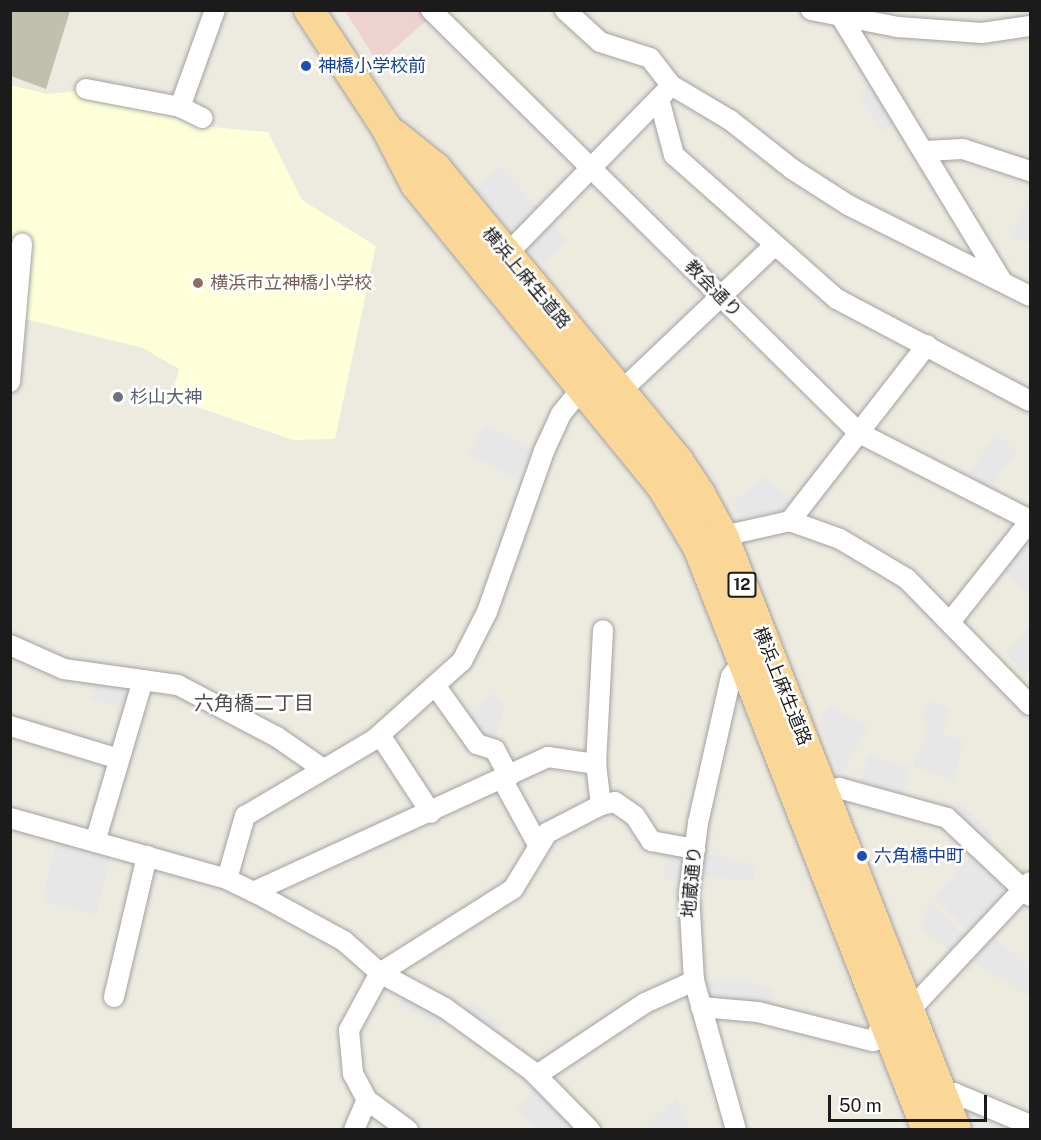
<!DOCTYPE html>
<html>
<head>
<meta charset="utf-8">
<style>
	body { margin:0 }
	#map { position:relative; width:1041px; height:1140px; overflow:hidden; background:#edeae0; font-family:"Public Sans","Noto Sans JP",sans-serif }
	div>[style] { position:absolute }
	.commercial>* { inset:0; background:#eed2cf }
	.education>* { inset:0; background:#fcffd7 }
	.construction>* { inset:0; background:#c0c1ac }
	.parking>* { inset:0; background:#e7e7e7; transform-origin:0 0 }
	.roads { filter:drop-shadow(0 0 2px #a2a2a2) drop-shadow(0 0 2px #a2a2a2) }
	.minor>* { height:20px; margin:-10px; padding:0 10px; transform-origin:10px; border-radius:10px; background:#fff }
	.primary>* { height:30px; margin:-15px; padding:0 15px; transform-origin:15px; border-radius:15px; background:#fbd797 }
	.dots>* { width:16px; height:16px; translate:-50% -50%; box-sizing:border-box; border:3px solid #fff; border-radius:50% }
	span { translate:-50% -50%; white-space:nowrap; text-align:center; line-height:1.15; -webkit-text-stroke:5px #fff; paint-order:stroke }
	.shield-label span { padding:2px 4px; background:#fff; border:2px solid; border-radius:4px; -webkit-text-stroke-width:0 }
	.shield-label { font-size:16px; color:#1b1b1b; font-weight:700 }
	.transit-label { font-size:18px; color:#164399 }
	.left { translate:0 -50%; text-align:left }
	.street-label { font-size:18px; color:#1b1b1b }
	.education-label { font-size:18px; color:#785e54 }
	.worship-label { font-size:18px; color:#5b616d }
	.neighbourhood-label { font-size:20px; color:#4e4e4e }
	.frame { position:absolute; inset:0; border:12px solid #1b1b1b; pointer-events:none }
	.scale { position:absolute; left:828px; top:1095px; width:159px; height:27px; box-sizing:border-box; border:3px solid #1b1b1b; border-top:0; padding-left:8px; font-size:18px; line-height:21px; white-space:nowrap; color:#1b1b1b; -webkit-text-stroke:4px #fff; paint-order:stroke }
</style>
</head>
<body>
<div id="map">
	<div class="commercial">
		<i style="clip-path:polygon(345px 11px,421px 11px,428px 19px,378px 63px)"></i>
	</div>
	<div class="education">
		<i style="clip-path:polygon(10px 85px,48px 94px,76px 91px,116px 100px,202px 126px,268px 132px,302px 200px,376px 246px,335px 439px,293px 440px,171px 398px,179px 369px,143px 348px,25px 319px,31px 243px,11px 238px)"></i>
	</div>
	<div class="construction">
		<i style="clip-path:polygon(10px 11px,70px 11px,46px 89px,11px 76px)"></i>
	</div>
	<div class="parking">
		<i style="left:873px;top:85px;width:45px;height:16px;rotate:61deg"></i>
		<i style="left:498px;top:166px;width:58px;height:32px;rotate:46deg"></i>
		<i style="clip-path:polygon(1030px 193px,1030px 244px,1011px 237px)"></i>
		<i style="left:551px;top:224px;width:23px;height:33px;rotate:45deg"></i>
		<i style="left:485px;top:424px;width:53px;height:34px;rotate:28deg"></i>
		<i style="clip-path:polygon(996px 434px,1017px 451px,990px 487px,967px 475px)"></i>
		<i style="clip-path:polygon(765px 476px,794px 504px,786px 512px,740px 517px,733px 503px)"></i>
		<i style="clip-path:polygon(1030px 527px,1030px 596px,1001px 567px)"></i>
		<i style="clip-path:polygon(1030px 624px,1030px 669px,1025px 675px,1005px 653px)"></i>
		<i style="clip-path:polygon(96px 680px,134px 684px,126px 708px,91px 699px)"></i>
		<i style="clip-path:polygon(494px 693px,505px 704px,494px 743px,479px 738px,466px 717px)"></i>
		<i style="clip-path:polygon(930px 699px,949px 710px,943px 734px,963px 741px,954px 781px,913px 767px,928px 725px,921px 719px)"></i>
		<i style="clip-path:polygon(829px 705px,868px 727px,840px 778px,820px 722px)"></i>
		<i style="left:868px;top:755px;width:44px;height:33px;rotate:16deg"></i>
		<i style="left:961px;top:804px;width:45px;height:11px;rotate:46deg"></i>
		<i style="left:57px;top:840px;width:56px;height:63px;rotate:14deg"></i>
		<i style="left:666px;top:851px;width:13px;height:29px;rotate:4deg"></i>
		<i style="clip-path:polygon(704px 852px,755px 865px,753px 880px,701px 877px)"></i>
		<i style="left:974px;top:854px;width:50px;height:59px;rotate:43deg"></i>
		<i style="clip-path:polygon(932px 903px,967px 937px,955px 953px,920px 930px,924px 913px)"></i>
		<i style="clip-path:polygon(994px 937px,1030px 969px,1030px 997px,972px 962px)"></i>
		<i style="clip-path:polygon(741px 980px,774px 988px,770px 1005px,711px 999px,706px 981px)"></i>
		<i style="left:405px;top:993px;width:45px;height:13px;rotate:29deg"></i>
		<i style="left:469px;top:1001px;width:40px;height:15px;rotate:35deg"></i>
		<i style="clip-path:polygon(539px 1084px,571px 1116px,560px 1129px,537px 1129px,516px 1111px)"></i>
		<i style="clip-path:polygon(677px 1097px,689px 1129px,642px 1129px)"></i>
	</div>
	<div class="roads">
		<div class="minor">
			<i style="left:431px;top:10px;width:602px;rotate:44.66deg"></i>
			<i style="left:859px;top:433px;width:192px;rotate:27deg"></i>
			<i style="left:565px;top:10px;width:47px;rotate:42.4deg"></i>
			<i style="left:600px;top:42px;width:52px;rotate:17.7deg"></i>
			<i style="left:650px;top:58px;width:34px;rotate:52deg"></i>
			<i style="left:671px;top:85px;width:69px;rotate:30.7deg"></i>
			<i style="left:730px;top:120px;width:79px;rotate:38.3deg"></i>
			<i style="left:792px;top:169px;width:67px;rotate:32.7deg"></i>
			<i style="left:848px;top:205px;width:203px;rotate:26.6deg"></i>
			<i style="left:811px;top:10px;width:89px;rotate:11.1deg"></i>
			<i style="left:898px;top:27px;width:84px;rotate:4.1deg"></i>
			<i style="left:982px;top:33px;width:49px;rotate:-8.3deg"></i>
			<i style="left:837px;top:10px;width:316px;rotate:58.7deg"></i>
			<i style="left:86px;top:89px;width:96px;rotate:10.8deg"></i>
			<i style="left:180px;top:107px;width:25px;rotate:26deg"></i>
			<i style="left:659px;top:99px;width:58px;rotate:75deg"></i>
			<i style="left:674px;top:155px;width:217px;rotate:41.5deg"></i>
			<i style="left:837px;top:299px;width:218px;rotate:27.9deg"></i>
			<i style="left:180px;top:107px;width:103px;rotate:-70.2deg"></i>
			<i style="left:925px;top:151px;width:38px;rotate:-3deg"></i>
			<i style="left:963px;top:149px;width:71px;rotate:18.2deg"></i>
			<i style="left:506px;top:255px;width:228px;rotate:-45.7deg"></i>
			<i style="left:10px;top:382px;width:139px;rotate:-85deg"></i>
			<i style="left:621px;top:391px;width:211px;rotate:-43.5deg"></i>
			<i style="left:790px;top:521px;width:223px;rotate:-52.1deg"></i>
			<i style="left:723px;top:536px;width:69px;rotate:-12.6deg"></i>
			<i style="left:790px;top:521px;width:53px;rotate:19.8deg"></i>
			<i style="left:840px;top:539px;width:78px;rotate:30.8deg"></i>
			<i style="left:907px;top:579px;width:176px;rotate:45.7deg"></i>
			<i style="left:950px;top:622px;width:129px;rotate:-51.6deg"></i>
			<i style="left:10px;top:645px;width:59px;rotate:24deg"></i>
			<i style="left:64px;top:669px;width:115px;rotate:8deg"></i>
			<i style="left:178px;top:685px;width:112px;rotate:27.7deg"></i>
			<i style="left:277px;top:737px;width:56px;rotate:34.8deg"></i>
			<i style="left:437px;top:688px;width:69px;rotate:54.5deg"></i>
			<i style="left:477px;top:744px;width:19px;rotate:18deg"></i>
			<i style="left:495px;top:750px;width:30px;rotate:62deg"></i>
			<i style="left:10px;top:726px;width:114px;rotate:16.8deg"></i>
			<i style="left:380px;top:735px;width:93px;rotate:56.8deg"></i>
			<i style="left:502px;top:779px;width:73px;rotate:61.3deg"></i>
			<i style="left:825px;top:793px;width:15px;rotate:-20deg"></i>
			<i style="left:839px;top:788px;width:112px;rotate:15.5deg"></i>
			<i style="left:947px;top:818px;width:114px;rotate:43.2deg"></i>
			<i style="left:601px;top:805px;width:41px;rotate:-97deg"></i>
			<i style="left:596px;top:764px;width:134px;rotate:-87deg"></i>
			<i style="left:10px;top:818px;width:225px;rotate:15.7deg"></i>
			<i style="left:227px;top:879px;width:34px;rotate:26deg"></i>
			<i style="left:258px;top:894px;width:98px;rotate:28.7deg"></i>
			<i style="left:344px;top:941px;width:48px;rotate:41.6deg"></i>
			<i style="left:380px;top:973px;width:74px;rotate:28.3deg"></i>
			<i style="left:445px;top:1008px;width:107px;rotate:35.9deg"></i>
			<i style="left:532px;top:1071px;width:83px;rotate:45.5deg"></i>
			<i style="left:95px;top:842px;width:169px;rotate:-73.5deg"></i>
			<i style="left:227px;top:879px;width:66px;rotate:-74.1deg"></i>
			<i style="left:245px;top:816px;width:151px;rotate:-30.6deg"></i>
			<i style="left:375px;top:739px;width:117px;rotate:-41.9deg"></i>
			<i style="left:462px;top:661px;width:55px;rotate:-63deg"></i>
			<i style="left:487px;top:612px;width:171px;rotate:-70.5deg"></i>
			<i style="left:544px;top:451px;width:41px;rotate:-65.3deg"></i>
			<i style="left:561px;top:414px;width:33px;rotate:-51deg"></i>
			<i style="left:253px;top:892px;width:324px;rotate:-24.6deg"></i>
			<i style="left:548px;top:757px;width:49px;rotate:8.3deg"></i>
			<i style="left:114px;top:997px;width:145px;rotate:-76.8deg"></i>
			<i style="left:701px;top:1007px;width:57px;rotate:5deg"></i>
			<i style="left:758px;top:1012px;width:119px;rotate:14.2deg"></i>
			<i style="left:873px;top:1041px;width:26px;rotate:-59deg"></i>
			<i style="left:886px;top:1019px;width:23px;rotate:-18deg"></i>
			<i style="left:908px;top:1012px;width:178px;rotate:-46.8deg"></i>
			<i style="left:537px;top:1075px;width:130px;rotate:-33.7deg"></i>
			<i style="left:645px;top:1003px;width:54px;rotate:-24.2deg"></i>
			<i style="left:942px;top:1097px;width:13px;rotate:-18deg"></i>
			<i style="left:954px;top:1093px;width:82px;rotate:22.8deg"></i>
			<i style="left:354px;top:1130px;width:33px;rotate:-67deg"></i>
			<i style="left:408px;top:1130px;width:51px;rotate:-143.8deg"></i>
			<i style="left:367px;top:1100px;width:30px;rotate:-118deg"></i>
			<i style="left:353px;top:1074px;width:44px;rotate:-95.2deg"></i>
			<i style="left:349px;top:1030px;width:65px;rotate:-61.5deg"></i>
			<i style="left:380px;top:973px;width:157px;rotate:-32.3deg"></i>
			<i style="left:513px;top:889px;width:66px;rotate:-58.7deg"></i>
			<i style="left:547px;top:833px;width:61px;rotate:-27.4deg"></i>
			<i style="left:601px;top:805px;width:14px;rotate:-12deg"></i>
			<i style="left:615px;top:802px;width:24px;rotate:35deg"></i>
			<i style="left:635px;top:816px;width:30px;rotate:57deg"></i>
			<i style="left:651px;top:841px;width:45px;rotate:10.3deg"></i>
			<i style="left:736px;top:1130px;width:155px;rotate:-105.7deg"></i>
			<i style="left:694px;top:981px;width:87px;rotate:-93.3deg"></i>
			<i style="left:689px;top:894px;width:72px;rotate:-82.8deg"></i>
			<i style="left:698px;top:823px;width:150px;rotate:-77.3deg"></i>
			<i style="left:731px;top:677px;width:14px;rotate:-54deg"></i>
			<i style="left:739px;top:666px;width:14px;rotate:-17deg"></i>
		</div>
		<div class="primary">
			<i style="left:309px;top:10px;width:140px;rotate:56.7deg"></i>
			<i style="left:386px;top:127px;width:65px;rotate:62.7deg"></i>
			<i style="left:416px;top:185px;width:387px;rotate:50.8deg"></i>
			<i style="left:661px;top:485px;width:72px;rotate:59.2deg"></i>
			<i style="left:698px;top:547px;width:626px;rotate:68.56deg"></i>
			<i style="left:395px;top:135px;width:53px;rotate:38.8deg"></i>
			<i style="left:436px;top:168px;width:380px;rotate:50.4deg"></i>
			<i style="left:678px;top:461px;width:40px;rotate:56deg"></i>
			<i style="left:700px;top:494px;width:48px;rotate:61.3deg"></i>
			<i style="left:723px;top:536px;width:638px;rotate:68.58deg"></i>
		</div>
	</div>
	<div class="dots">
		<i style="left:306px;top:66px;background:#1a4fb4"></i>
		<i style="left:198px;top:283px;background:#8d6e63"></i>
		<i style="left:118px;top:397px;background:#6b7280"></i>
		<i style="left:862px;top:856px;background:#1a4fb4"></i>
	</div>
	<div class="shield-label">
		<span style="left:742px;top:585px">12</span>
	</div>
	<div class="transit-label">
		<span class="left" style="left:318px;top:66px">神橋小学校前</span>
		<span class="left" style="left:874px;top:856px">六角橋中町</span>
	</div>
	<div class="street-label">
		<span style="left:526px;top:278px;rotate:50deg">横浜上麻生道路</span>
		<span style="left:713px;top:289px;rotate:45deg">教会通り</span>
		<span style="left:782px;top:686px;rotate:68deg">横浜上麻生道路</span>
		<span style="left:692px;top:882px;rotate:-85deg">地蔵通り</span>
	</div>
	<div class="education-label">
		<span class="left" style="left:210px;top:283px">横浜市立神橋小学校</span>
	</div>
	<div class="worship-label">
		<span class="left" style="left:130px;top:397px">杉山大神</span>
	</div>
	<div class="neighbourhood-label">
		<span style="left:254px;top:703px">六角橋二丁目</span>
	</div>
	<div class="frame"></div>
	<div class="scale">50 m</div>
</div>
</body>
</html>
